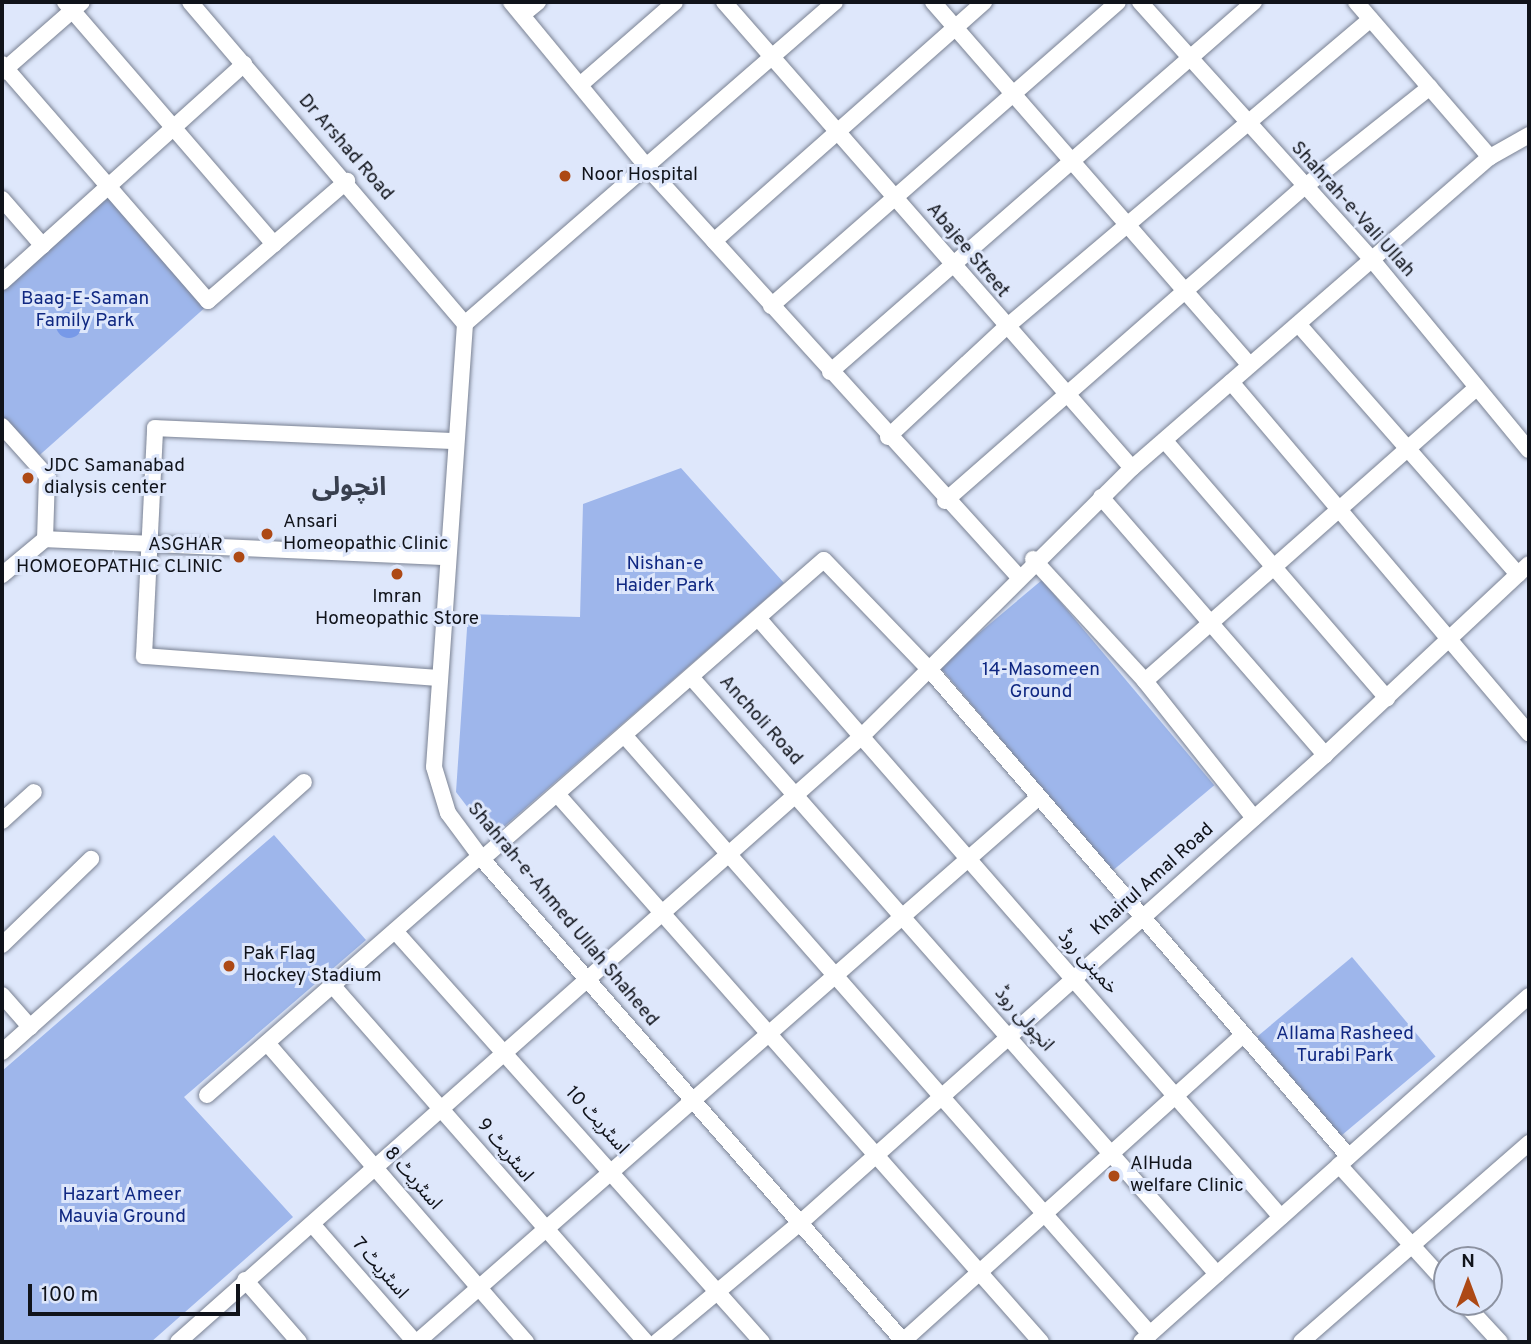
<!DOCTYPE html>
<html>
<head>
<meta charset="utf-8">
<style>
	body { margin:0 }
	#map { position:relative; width:1531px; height:1344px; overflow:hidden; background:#dee7fb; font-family:Overpass,"Noto Sans Arabic",sans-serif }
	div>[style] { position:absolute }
	.green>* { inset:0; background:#9eb6eb; transform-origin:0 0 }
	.water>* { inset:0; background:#7799e8 }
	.round { border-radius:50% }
	.roads { filter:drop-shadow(0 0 2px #7a8293) drop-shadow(0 0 2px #7a8293) }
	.minor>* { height:16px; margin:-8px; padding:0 8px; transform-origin:8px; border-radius:8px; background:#fff }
	.dots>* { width:19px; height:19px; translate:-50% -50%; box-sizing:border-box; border:4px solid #dee7fb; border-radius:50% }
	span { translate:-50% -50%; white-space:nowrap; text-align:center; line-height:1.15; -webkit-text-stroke:6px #dee7fb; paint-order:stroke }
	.street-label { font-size:19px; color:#10131a }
	.poi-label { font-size:19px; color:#10131a }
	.left { translate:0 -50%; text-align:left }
	.right { translate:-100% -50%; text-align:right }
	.park-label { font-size:19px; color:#102882 }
	.district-label { font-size:26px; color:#383f4e; font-weight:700 }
	.frame { position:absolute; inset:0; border:4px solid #10131a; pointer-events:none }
	.north { position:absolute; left:1433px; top:1246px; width:70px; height:70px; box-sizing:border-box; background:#dee7fb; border:2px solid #8c92a1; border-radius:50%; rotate:0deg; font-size:19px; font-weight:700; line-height:28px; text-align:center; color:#10131a }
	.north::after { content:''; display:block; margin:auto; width:24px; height:32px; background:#ad4915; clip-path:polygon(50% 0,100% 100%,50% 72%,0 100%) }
	.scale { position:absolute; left:28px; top:1284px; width:212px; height:32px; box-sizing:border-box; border:4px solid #10131a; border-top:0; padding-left:9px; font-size:21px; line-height:24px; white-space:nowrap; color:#10131a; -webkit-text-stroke:5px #dee7fb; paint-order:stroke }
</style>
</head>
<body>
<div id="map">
	<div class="green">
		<i style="clip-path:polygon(109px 188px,209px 304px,33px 461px,2px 426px,2px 282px)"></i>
		<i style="clip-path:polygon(681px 468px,784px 583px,491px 838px,456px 792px,468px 614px,580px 617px,583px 504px)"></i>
		<i style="left:1042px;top:580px;width:268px;height:134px;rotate:50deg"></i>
		<i style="clip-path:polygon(274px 835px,366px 940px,184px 1097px,293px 1217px,151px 1342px,2px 1342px,2px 1071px)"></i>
		<i style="left:1352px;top:957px;width:130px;height:124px;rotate:50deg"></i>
	</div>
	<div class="water">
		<i class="round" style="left:56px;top:312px;width:26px;height:26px"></i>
	</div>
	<div class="roads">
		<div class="minor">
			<i style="left:65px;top:2px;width:320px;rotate:49.2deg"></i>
			<i style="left:190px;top:2px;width:423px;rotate:49.5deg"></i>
			<i style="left:511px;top:2px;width:212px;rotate:50.5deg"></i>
			<i style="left:646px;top:166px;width:554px;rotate:47.78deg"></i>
			<i style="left:724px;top:2px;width:619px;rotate:48.8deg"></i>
			<i style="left:835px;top:2px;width:490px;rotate:139deg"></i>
			<i style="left:465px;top:324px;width:444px;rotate:94deg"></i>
			<i style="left:434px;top:767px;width:48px;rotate:73.1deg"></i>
			<i style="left:448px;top:813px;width:57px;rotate:53.5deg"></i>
			<i style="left:482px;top:859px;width:641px;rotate:48.86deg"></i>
			<i style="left:933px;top:2px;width:481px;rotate:48.9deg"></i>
			<i style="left:1140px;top:2px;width:348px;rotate:48deg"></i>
			<i style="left:1373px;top:261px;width:245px;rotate:50.5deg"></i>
			<i style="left:1356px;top:2px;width:205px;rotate:49.2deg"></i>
			<i style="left:522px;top:15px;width:21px;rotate:-39deg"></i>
			<i style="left:2px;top:64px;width:314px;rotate:49deg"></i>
			<i style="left:208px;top:301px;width:184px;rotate:-40.8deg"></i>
			<i style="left:2px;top:72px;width:106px;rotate:-41.2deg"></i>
			<i style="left:580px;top:85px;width:126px;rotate:-41.1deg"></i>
			<i style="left:2px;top:199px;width:62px;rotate:48.9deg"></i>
			<i style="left:714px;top:241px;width:361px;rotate:-41.5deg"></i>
			<i style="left:2px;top:282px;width:326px;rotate:-42deg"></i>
			<i style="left:771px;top:306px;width:461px;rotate:-41.2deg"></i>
			<i style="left:1299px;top:325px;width:332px;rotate:48.7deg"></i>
			<i style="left:830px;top:372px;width:563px;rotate:-41.11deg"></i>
			<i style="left:1231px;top:382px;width:461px;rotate:49.7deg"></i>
			<i style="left:2px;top:426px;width:67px;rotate:48deg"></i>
			<i style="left:47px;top:476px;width:63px;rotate:91.8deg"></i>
			<i style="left:888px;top:437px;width:158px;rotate:-43deg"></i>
			<i style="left:1004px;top:329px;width:480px;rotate:-40.2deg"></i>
			<i style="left:1165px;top:441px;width:340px;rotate:49.2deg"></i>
			<i style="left:1101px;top:497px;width:342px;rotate:49deg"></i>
			<i style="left:945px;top:501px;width:476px;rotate:-41.2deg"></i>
			<i style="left:1303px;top:188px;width:162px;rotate:-38.5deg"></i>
			<i style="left:1033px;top:559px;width:166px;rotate:47.4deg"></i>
			<i style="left:1145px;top:681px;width:175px;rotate:51.5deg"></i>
			<i style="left:2px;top:575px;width:56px;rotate:-39.9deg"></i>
			<i style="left:45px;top:539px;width:401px;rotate:2.6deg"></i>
			<i style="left:758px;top:618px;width:795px;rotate:48.88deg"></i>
			<i style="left:691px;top:677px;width:796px;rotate:48.62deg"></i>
			<i style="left:437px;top:678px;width:294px;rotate:-175.7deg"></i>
			<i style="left:144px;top:656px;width:228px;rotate:-87.2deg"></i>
			<i style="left:155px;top:428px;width:301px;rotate:2.5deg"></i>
			<i style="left:1145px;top:681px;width:443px;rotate:-41.5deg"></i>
			<i style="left:624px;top:735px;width:797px;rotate:48.71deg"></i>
			<i style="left:557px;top:794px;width:731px;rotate:48.55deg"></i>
			<i style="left:2px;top:821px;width:43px;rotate:-42.2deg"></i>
			<i style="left:482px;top:859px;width:454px;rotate:-41.2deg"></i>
			<i style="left:824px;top:560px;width:153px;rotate:46.1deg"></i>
			<i style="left:930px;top:670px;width:642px;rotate:49.29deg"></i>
			<i style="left:395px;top:931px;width:551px;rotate:48.24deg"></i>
			<i style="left:2px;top:945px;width:124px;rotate:-44deg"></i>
			<i style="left:333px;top:986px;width:474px;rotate:48.7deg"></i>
			<i style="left:2px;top:995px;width:43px;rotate:48.8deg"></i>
			<i style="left:267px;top:1043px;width:396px;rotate:49.1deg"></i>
			<i style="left:2px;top:1052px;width:405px;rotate:-41.8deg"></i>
			<i style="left:207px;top:1095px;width:363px;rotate:-41.2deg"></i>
			<i style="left:1339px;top:1165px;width:161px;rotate:47.8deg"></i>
			<i style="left:312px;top:1224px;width:157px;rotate:48.9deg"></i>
			<i style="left:245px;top:1280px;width:82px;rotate:48.9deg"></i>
			<i style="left:1463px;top:1302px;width:54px;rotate:47.2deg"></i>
			<i style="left:178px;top:1342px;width:914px;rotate:-41.54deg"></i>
			<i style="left:862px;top:736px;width:380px;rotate:-44.8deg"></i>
			<i style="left:1132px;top:468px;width:474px;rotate:-41deg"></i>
			<i style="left:1490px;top:157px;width:45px;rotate:-29.4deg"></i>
			<i style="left:417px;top:1342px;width:827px;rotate:-41.23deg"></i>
			<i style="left:657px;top:1342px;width:186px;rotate:-39.8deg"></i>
			<i style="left:800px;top:1223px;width:703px;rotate:-41.71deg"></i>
			<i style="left:1325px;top:755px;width:279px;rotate:-43.1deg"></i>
			<i style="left:902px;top:1342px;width:459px;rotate:-42deg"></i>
			<i style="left:1141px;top:1342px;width:520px;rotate:-41.73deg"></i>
			<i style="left:1301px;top:1342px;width:303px;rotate:-41.1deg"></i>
		</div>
	</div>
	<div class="dots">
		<i style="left:565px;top:176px;background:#ad4915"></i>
		<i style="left:28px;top:478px;background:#ad4915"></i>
		<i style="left:267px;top:534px;background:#ad4915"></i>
		<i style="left:239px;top:557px;background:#ad4915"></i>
		<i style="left:397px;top:574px;background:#ad4915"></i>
		<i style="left:229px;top:966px;background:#ad4915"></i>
		<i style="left:1114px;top:1176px;background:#ad4915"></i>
	</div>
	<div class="street-label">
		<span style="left:345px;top:148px;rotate:49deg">Dr Arshad Road</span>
		<span style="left:1352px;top:210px;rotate:48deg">Shahrah-e-Vali Ullah</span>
		<span style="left:967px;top:251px;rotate:50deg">Abajee Street</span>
		<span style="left:760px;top:721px;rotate:48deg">Ancholi Road</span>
		<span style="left:1153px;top:880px;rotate:-42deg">Khairul Amal Road</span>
		<span style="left:562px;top:915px;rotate:50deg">Shahrah-e-Ahmed Ullah Shaheed</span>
		<span style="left:1087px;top:963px;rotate:48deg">خمینی روڈ</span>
		<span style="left:1023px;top:1020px;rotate:49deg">انچولی روڈ</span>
		<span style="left:596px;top:1121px;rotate:48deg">اسٹریٹ 10</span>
		<span style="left:504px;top:1151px;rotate:50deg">اسٹریٹ 9</span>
		<span style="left:412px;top:1179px;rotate:49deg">اسٹریٹ 8</span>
		<span style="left:379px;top:1269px;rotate:49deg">اسٹریٹ 7</span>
	</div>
	<div class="poi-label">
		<span class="left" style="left:581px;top:176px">Noor Hospital</span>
		<span class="left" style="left:44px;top:478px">JDC Samanabad<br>dialysis center</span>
		<span class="left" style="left:283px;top:534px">Ansari<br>Homeopathic Clinic</span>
		<span class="right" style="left:223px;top:557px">ASGHAR<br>HOMOEOPATHIC CLINIC</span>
		<span style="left:397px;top:609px">Imran<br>Homeopathic Store</span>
		<span class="left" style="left:243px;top:966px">Pak Flag<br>Hockey Stadium</span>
		<span class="left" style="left:1130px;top:1176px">AlHuda<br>welfare Clinic</span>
	</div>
	<div class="park-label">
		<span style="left:85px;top:311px">Baag-E-Saman<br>Family Park</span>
		<span style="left:665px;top:576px">Nishan-e<br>Haider Park</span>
		<span style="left:1041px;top:682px">14-Masomeen<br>Ground</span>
		<span style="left:1345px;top:1046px">Allama Rasheed<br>Turabi Park</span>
		<span style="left:122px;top:1207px">Hazart Ameer<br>Mauvia Ground</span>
	</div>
	<div class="district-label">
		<span style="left:349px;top:489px">انچولی</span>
	</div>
	<div class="frame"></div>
	<div class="north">N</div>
	<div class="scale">100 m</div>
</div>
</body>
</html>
